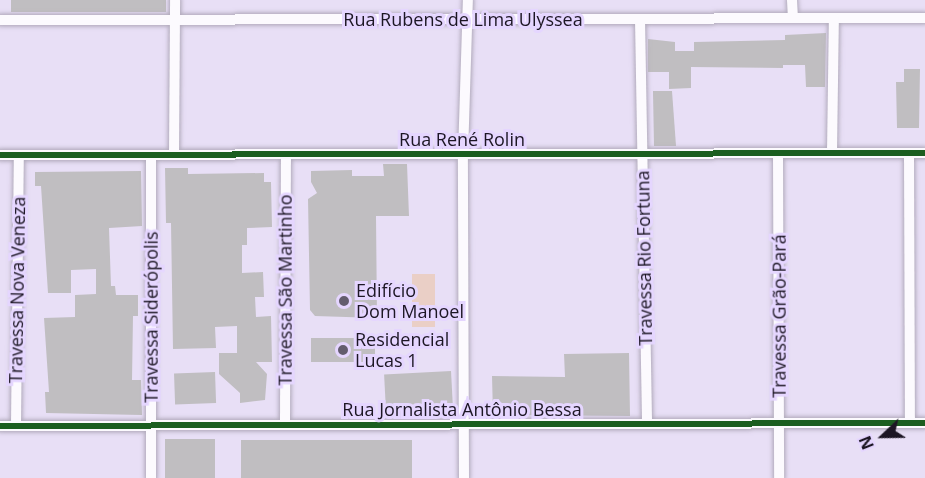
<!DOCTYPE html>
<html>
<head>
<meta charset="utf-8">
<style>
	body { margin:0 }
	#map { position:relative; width:925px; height:478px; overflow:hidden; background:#e8dff6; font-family:"Open Sans",sans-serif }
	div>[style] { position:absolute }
	.green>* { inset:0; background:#eacfc6; transform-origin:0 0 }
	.building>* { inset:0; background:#c0bec1; transform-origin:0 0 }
	.roads { filter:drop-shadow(0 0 2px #b2abbc) drop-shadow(0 0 2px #b2abbc) }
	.street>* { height:10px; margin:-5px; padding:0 5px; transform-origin:5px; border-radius:5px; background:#fcfafe }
	.cycleway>* { height:6px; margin:-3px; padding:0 3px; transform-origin:3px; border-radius:3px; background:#1b5e20 }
	.dots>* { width:16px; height:16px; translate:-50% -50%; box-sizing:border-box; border:3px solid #e5d6ff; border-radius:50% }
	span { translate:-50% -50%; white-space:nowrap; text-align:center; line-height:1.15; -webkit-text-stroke:6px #e5d6ff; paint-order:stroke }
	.street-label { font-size:18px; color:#1c1624 }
	.poi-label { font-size:18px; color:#1c1624 }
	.left { translate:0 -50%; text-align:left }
	.north { position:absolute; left:853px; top:406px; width:60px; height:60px; -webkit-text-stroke:4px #e5d6ff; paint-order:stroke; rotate:248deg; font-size:16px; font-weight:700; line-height:24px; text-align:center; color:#1c1624 }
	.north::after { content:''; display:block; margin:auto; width:21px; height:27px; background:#1c1624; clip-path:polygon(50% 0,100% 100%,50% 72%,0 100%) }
</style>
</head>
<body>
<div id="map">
	<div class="green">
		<i style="left:412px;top:274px;width:23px;height:53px"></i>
	</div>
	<div class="building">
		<i style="left:11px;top:0;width:155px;height:12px"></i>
		<i style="clip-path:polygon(826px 33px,825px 87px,806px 87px,805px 65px,783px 65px,783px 68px,691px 67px,691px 88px,669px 89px,669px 72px,648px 72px,648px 39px,675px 42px,675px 51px,694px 51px,694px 42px,785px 40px,785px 35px)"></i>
		<i style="clip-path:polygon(904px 69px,920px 69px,919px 128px,897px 128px,896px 82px,904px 82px)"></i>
		<i style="clip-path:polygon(653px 91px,672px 91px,676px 146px,654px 146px)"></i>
		<i style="clip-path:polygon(383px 164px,407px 164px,409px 216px,376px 216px,377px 318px,315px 316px,310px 310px,308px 199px,317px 193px,311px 182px,311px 171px,352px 170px,352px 176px,384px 176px)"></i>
		<i style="clip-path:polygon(165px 168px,188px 168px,188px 174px,264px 173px,264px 182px,271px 182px,272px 227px,247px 228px,247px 245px,242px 245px,242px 273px,263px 272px,264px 297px,255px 297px,256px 317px,271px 316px,272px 362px,256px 362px,267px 374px,265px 400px,240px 403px,240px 393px,219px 374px,219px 353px,237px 353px,237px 326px,215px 327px,216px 348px,173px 349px,171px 223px,166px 223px)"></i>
		<i style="clip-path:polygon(141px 171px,142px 226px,109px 228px,111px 286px,115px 286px,116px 295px,138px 295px,138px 316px,133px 316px,132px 380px,141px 380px,142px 415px,46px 413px,45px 392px,49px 392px,44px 318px,75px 317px,75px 295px,96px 294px,96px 269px,71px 270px,71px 293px,48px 293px,41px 186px,35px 186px,35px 172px)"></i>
		<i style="left:311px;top:338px;width:64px;height:24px"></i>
		<i style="clip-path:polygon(629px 353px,630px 416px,493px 415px,492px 376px,565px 377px,564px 354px)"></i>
		<i style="left:451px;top:371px;width:44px;height:67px;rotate:87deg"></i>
		<i style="left:215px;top:372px;width:31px;height:41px;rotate:88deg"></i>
		<i style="left:165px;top:439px;width:50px;height:39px"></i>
		<i style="left:412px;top:440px;width:38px;height:171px;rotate:90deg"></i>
	</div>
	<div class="roads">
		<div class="street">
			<i style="left:792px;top:0;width:18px;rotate:87deg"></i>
			<i style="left:640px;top:19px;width:405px;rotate:89deg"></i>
			<i style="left:0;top:20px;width:925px;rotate:-0.12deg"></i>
			<i style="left:778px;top:153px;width:325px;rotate:89.8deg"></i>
			<i style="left:832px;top:153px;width:135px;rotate:-89.2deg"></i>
			<i style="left:909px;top:153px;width:270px;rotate:89.8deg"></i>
			<i style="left:0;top:155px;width:925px;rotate:-0.12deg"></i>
			<i style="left:151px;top:155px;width:323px;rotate:90deg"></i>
			<i style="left:174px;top:155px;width:155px;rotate:-89.6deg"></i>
			<i style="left:285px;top:425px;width:270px;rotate:-89.8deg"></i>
			<i style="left:0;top:426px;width:925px;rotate:-0.19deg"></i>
			<i style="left:16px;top:426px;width:271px;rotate:-89.4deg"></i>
			<i style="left:464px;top:478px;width:323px;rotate:-90.2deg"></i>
			<i style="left:463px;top:155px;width:155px;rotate:-88.2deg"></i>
		</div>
	</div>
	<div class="cycleway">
		<i style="left:0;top:155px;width:925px;rotate:-0.12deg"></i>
		<i style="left:0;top:426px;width:925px;rotate:-0.19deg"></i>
	</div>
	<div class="dots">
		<i style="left:344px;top:301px;background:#635c6e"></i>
		<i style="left:343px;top:350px;background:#635c6e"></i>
	</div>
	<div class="street-label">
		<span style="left:463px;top:19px">Rua Rubens de Lima Ulyssea</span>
		<span style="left:462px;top:139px">Rua René Rolin</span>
		<span style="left:644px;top:258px;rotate:-91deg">Travessa Rio Fortuna</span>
		<span style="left:17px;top:290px;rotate:-89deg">Travessa Nova Veneza</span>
		<span style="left:285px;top:290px;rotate:-90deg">Travessa São Martinho</span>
		<span style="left:779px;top:316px;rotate:-90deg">Travessa Grão-Pará</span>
		<span style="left:151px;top:317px;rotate:-90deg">Travessa Siderópolis</span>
		<span style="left:462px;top:409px">Rua Jornalista Antônio Bessa</span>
	</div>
	<div class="poi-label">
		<span class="left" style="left:356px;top:301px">Edifício<br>Dom Manoel</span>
		<span class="left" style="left:355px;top:350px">Residencial<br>Lucas 1</span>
	</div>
	<div class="north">N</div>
</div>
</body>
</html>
